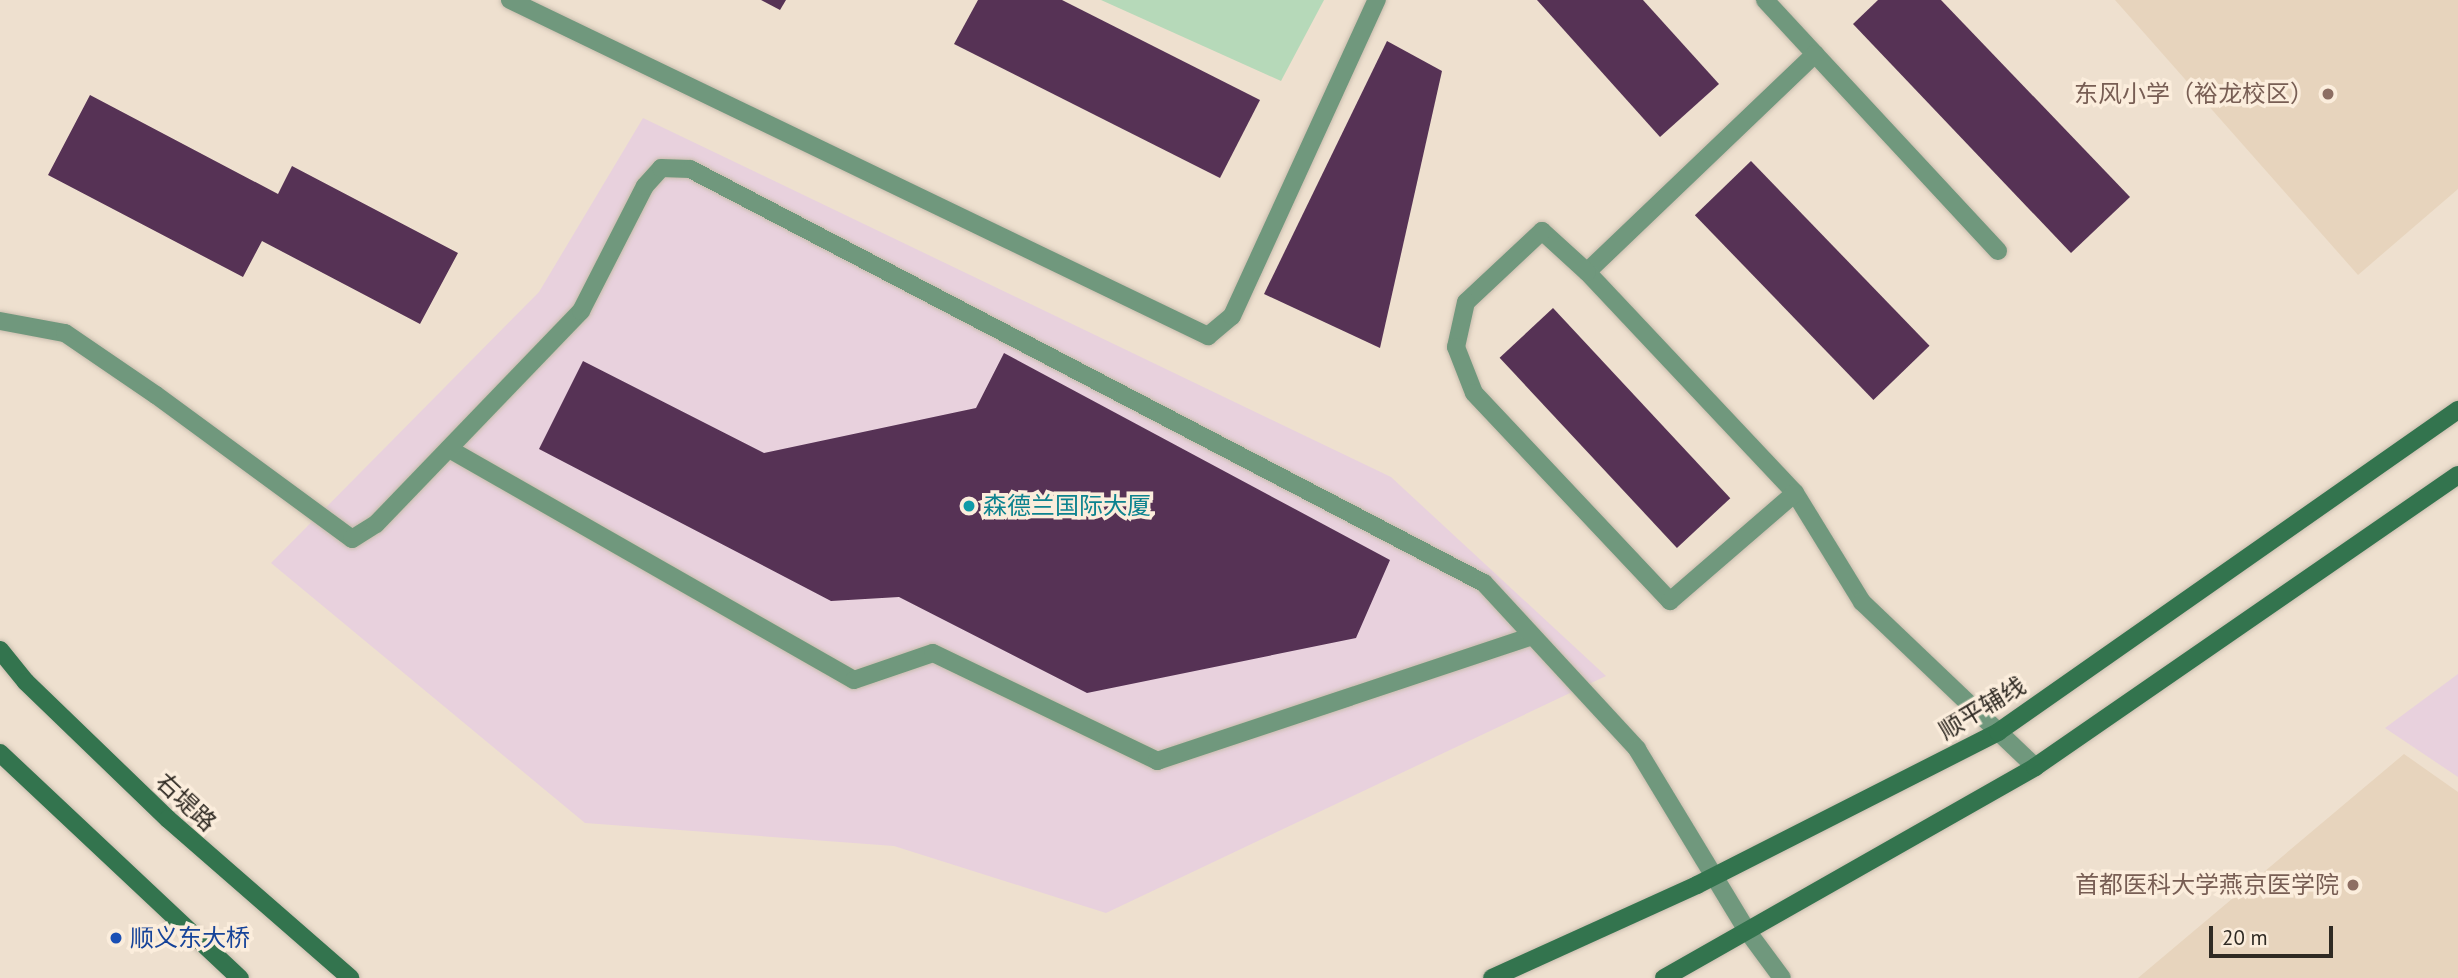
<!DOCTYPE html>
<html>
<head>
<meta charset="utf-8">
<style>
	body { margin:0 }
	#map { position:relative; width:2458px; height:978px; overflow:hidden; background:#eee0cf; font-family:"PT Sans","Noto Sans SC",sans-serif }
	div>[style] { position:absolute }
	.commercial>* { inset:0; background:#e8d1dd }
	.built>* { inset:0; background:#e7d4bd }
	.green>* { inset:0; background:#b6d9b9 }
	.building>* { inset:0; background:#563255; transform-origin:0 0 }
	.roads { filter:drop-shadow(0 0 2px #c8bcad) drop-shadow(0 0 2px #c8bcad) }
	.service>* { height:18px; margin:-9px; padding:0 9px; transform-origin:9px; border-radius:9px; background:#70987d }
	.minor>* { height:18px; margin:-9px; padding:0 9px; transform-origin:9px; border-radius:9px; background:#70987d }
	.secondary>* { height:18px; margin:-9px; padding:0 9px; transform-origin:9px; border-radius:9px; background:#33744e }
	.dots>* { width:19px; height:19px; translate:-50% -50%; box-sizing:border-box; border:4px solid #fbeddc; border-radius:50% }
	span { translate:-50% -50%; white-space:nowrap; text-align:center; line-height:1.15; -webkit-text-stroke:7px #fbeddc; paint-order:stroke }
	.education-label { font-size:24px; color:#785e54 }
	.right { translate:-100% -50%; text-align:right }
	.culture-label { font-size:24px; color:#0d838f }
	.left { translate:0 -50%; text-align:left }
	.street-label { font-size:24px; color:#2f2a23 }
	.transit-label { font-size:24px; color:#164399 }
	.scale { position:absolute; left:2209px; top:926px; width:124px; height:32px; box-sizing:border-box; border:4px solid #2f2a23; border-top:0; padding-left:9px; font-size:21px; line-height:24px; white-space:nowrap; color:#2f2a23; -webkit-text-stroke:5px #fbeddc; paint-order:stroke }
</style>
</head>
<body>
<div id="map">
	<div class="commercial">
		<i style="clip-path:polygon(643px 118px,1391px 477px,1606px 676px,1106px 913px,894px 846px,585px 823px,271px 563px,539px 292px)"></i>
		<i style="clip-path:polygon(2458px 674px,2458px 777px,2385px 728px)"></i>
	</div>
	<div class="built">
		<i style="clip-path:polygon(2115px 0,2458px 0,2458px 189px,2358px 275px)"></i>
		<i style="clip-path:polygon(2404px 754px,2458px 792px,2458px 978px,2138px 978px)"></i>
	</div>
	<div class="green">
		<i style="clip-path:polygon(1101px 0,1324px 0,1281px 81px)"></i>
	</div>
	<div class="building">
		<i style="clip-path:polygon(761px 0,786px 0,780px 10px)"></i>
		<i style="clip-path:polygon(978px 0,1062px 0,1260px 100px,1220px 178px,954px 44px)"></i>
		<i style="clip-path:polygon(1537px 0,1643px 0,1719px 84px,1660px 137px)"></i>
		<i style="clip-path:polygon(1878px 0,1941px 0,2130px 197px,2071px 253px,1853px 24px)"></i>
		<i style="clip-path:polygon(1387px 41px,1442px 71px,1380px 348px,1264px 294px)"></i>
		<i style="clip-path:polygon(90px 95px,278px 194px,292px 166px,458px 253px,420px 324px,262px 241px,243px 277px,48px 175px)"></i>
		<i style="left:1751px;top:161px;width:257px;height:78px;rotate:46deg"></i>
		<i style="left:1553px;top:308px;width:260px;height:73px;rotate:47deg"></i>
		<i style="clip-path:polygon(1004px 353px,1390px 560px,1356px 638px,1087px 693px,899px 597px,831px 601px,539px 449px,583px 361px,764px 453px,976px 408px)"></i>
	</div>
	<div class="roads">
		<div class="service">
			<i style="left:1765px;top:0;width:74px;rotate:47.2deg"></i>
			<i style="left:1998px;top:251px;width:269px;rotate:-132.9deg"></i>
			<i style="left:1815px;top:54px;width:315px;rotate:136.3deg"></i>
			<i style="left:1587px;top:272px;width:303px;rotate:46.7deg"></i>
			<i style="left:1795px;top:493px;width:128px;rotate:58.4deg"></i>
			<i style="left:1862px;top:602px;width:239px;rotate:43.6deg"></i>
			<i style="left:1587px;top:272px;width:61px;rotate:-137.7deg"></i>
			<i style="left:1542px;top:231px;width:104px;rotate:136.9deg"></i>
			<i style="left:1466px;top:302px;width:46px;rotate:102.5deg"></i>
			<i style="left:1456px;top:347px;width:49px;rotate:68.6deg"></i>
			<i style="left:1474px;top:393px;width:286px;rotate:46.7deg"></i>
			<i style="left:1670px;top:601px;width:165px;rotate:-40.8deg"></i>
			<i style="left:449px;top:449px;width:466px;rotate:29.7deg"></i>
			<i style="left:854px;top:680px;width:83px;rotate:-18.9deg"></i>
			<i style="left:933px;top:653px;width:249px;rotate:25.7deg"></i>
			<i style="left:1157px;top:761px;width:395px;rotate:-18.4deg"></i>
			<i style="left:1748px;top:932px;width:57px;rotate:53.5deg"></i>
		</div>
		<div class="minor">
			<i style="left:510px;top:0;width:775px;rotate:25.71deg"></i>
			<i style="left:1208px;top:336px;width:31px;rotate:-40deg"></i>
			<i style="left:1232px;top:316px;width:348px;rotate:-65.4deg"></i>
			<i style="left:0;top:321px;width:66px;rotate:10.5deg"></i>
			<i style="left:65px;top:333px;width:110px;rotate:34.3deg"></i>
			<i style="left:156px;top:395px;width:243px;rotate:36.3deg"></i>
			<i style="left:352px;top:539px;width:28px;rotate:-32deg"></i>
			<i style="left:376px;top:524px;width:296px;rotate:-46.1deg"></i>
			<i style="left:581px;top:311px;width:140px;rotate:-62.9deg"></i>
			<i style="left:645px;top:186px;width:24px;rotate:-48deg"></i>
			<i style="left:661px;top:168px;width:29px;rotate:2deg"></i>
			<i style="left:690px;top:169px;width:895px;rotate:27.54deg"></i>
			<i style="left:1484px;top:583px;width:226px;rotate:47.3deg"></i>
			<i style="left:1637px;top:749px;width:214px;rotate:58.8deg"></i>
		</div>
		<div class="secondary">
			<i style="left:0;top:650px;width:41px;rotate:50.9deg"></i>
			<i style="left:26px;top:682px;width:197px;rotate:44deg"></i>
			<i style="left:168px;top:819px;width:242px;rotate:41.1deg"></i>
			<i style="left:0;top:753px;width:329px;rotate:43.2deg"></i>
			<i style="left:1492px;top:978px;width:225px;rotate:-24.4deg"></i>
			<i style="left:1697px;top:885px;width:338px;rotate:-26.9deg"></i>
			<i style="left:1998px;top:732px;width:562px;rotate:-34.99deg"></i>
			<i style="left:1664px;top:978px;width:427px;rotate:-29.6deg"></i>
			<i style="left:2035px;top:767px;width:514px;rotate:-34.62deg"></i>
		</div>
	</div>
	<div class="dots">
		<i style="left:2328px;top:94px;background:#8d6e63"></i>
		<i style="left:969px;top:506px;background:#0f9aa8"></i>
		<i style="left:2353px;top:885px;background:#8d6e63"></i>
		<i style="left:116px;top:938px;background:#1a4fb4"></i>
	</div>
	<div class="education-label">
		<span class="right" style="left:2314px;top:94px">东风小学（裕龙校区）</span>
		<span class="right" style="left:2339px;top:885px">首都医科大学燕京医学院</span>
	</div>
	<div class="culture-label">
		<span class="left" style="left:983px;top:506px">森德兰国际大厦</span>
	</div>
	<div class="street-label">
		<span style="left:1982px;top:708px;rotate:-31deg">顺平辅线</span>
		<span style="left:186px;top:802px;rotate:43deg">右堤路</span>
	</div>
	<div class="transit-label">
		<span class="left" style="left:130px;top:938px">顺义东大桥</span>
	</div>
	<div class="scale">20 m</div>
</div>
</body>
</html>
